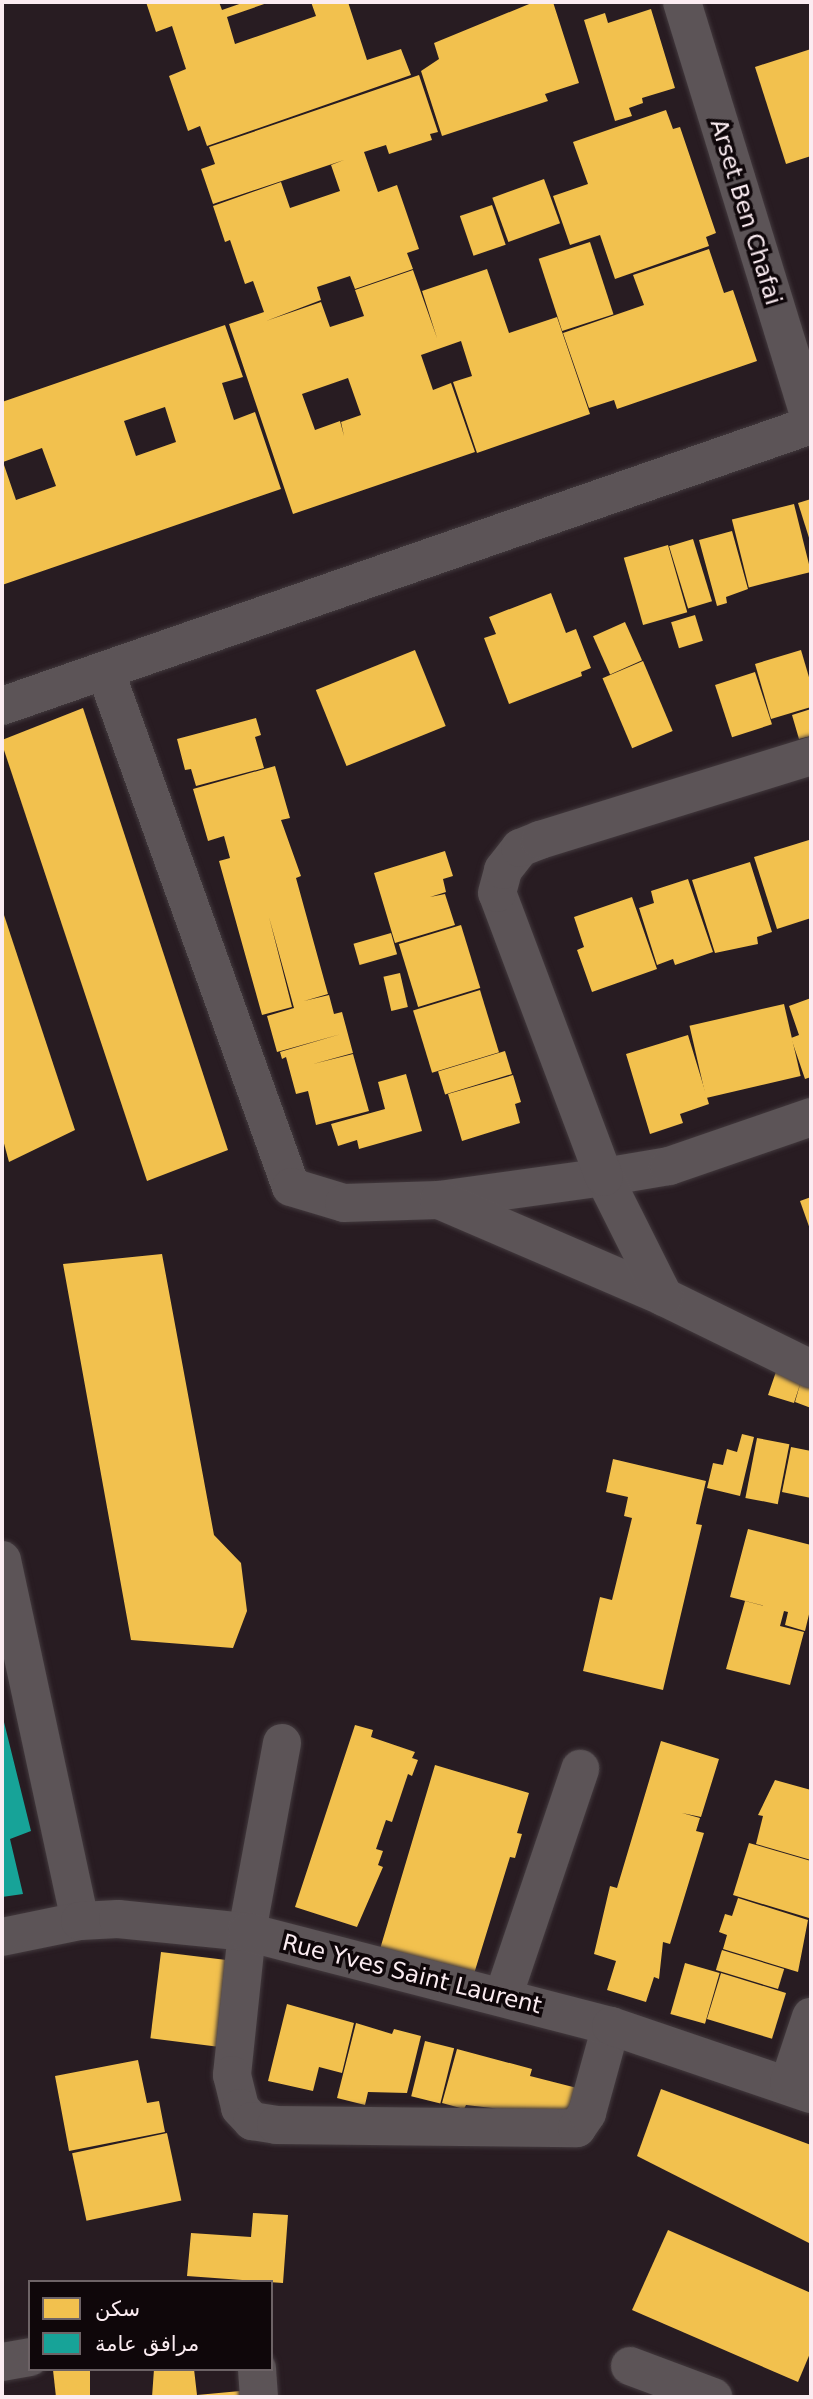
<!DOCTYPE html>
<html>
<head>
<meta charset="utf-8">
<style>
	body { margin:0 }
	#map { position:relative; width:813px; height:2399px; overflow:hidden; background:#281c22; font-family:"DejaVu Sans","Noto Naskh Arabic",sans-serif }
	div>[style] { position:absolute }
	.homes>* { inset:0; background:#f2c14e; transform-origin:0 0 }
	.public>* { inset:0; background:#17a398 }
	.roads { filter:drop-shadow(0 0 2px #42393d) drop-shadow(0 0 2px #42393d) }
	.minor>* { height:38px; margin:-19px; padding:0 19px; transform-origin:19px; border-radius:19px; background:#5c5457 }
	span { translate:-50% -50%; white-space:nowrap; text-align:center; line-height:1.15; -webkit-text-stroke:7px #0f070a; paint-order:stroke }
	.street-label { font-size:23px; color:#fbecf1 }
	.frame { position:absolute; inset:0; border:4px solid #fbecf1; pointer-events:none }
	.legend { position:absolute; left:28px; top:2280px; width:245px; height:91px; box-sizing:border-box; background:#0f070a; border:2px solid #6d6366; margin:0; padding:9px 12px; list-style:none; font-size:21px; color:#fbecf1 }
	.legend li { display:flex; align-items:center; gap:14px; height:35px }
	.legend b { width:35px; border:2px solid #6d6366 }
</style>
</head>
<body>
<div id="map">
	<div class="homes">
		<i style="clip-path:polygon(146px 2px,219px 2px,222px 10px,245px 2px,270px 2px,227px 17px,235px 44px,316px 16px,311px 2px,348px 2px,367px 60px,401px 49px,411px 75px,207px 146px,200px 126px,188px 131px,169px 76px,186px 69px,172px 26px,156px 32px)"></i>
		<i style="clip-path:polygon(534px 2px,553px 2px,579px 83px,545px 94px,548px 101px,442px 136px,421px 71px,439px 59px,434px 43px)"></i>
		<i style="clip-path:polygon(651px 9px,675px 88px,642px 98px,643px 103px,629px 108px,632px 116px,615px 121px,584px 20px,605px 13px,608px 23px)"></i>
		<i style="clip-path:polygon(811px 49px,811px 156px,786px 164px,755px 67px)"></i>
		<i style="clip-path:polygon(evenodd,419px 75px,438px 132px,430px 134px,432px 140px,389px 154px,386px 145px,364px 152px,378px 192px,397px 185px,419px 249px,407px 253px,413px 269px,355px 289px,350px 276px,317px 287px,321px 300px,266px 321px,321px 302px,330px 327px,364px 316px,355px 290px,413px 270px,437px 338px,422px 291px,487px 269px,509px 333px,557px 317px,590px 414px,477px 453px,453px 382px,472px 376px,461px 341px,421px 355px,433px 390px,451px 383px,475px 452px,293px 514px,229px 324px,264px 312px,253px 281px,245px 284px,230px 240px,225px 242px,213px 206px,281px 182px,290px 208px,340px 191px,331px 165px,344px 160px,213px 204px,201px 169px,215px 164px,209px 147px,419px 75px,348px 378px,361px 415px,341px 422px,344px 436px,340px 421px,315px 430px,302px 394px,348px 378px)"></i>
		<i style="clip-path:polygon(666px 110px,673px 129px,680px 127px,716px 233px,706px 237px,709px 246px,615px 279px,600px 235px,570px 245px,553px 196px,588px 184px,573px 142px)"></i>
		<i style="left:544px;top:179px;width:47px;height:55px;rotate:70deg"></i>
		<i style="left:492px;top:205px;width:42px;height:34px;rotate:71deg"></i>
		<i style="left:590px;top:242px;width:76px;height:54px;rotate:72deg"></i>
		<i style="clip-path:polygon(709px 249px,724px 293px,733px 290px,757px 361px,617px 409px,614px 400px,589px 408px,563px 333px,644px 305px,633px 275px)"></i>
		<i style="clip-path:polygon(evenodd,225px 325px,243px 377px,222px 383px,234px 420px,255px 412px,281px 489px,2px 585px,2px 402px,225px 325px,165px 407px,176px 442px,136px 456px,124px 421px,165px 407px,225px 325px,42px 448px,56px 486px,16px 500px,3px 462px,42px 448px)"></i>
		<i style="clip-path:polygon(811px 499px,811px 544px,798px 503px)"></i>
		<i style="left:794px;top:504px;width:70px;height:64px;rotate:76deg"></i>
		<i style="clip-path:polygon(732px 531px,748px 589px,726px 597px,727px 603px,717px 606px,699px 540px)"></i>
		<i style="left:693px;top:539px;width:65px;height:25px;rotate:73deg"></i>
		<i style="left:668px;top:545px;width:70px;height:46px;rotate:74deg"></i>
		<i style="clip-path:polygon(551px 593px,566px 633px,576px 629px,591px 668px,581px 672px,582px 676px,509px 704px,484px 638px,496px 634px,489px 617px)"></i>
		<i style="left:695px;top:615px;width:27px;height:25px;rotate:73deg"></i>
		<i style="left:625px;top:622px;width:42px;height:35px;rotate:66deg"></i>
		<i style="left:415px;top:650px;width:82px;height:107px;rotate:68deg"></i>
		<i style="clip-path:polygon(801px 650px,811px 684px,811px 707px,771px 719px,755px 664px)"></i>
		<i style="left:643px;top:661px;width:76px;height:44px;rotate:67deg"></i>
		<i style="left:755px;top:672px;width:55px;height:42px;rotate:72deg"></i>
		<i style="clip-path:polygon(83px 708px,228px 1150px,147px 1181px,2px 744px,2px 740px)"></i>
		<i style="clip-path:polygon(811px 709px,811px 736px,799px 739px,792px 715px)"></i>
		<i style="clip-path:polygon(256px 718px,261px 735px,255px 737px,264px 768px,196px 786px,191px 769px,185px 770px,177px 739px)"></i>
		<i style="clip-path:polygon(275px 766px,290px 818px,281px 820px,301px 876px,296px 878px,328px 994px,304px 1001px,329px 995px,334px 1014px,342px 1012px,353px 1053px,313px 1064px,353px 1054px,369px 1111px,316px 1125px,308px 1091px,296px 1094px,286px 1057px,282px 1059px,280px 1052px,341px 1034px,277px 1052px,267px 1016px,294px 1008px,269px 917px,292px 1007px,262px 1015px,219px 861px,230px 858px,224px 836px,208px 841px,193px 789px)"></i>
		<i style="clip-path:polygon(809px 840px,811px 918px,777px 929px,754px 857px)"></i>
		<i style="clip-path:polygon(445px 851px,453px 876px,443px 879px,446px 892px,430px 897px,445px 894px,455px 925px,395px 943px,374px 873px)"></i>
		<i style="clip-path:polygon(750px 862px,772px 932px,757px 937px,758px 944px,715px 953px,692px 880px)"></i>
		<i style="clip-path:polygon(688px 879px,713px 952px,675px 965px,673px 959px,657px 965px,639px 908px,654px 903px,651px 891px)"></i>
		<i style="clip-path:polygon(632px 897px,657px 969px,592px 992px,577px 950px,584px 947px,574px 917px)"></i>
		<i style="clip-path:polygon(2px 909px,75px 1130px,9px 1162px,2px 1136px)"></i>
		<i style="left:461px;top:925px;width:66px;height:65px;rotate:73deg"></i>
		<i style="left:391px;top:933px;width:22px;height:39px;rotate:74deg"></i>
		<i style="left:400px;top:973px;width:35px;height:17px;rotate:77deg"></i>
		<i style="left:480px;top:990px;width:65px;height:70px;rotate:73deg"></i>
		<i style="clip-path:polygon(811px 998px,811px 1077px,805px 1079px,791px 1038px,799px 1035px,789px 1006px)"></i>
		<i style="left:784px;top:1004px;width:74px;height:97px;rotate:77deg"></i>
		<i style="clip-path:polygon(688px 1035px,709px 1104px,680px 1114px,683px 1123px,650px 1134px,626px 1054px)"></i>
		<i style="left:505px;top:1051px;width:24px;height:70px;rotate:73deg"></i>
		<i style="clip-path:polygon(406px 1074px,422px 1131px,359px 1149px,357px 1140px,338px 1146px,331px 1124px,385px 1109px,378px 1082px)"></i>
		<i style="clip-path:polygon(513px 1075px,521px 1102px,515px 1104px,520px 1123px,462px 1141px,448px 1094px)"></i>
		<i style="clip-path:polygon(811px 1197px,811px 1232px,800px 1201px)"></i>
		<i style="clip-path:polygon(162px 1254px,214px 1535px,241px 1563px,247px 1611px,233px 1648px,131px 1640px,63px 1264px)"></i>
		<i style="clip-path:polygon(779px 1363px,811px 1379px,811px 1408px,795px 1402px,801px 1381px,794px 1403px,768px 1395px)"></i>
		<i style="clip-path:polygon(742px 1434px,754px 1437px,740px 1496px,707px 1488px,713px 1463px,723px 1465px,727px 1449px,737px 1452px)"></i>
		<i style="left:757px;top:1438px;width:33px;height:61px;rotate:11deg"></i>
		<i style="clip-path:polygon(791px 1447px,811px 1451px,811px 1498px,782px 1492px)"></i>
		<i style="clip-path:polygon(613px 1459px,706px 1481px,696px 1524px,702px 1525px,663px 1690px,583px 1671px,600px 1597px,612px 1600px,632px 1518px,624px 1516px,628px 1497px,606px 1492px)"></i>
		<i style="clip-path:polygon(748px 1529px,811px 1545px,811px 1606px,805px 1631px,785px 1625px,788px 1612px,784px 1611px,780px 1626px,804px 1632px,790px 1685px,726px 1669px,745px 1601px,780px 1610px,730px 1597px)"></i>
		<i style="clip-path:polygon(355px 1725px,373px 1730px,371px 1737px,415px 1752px,412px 1758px,418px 1760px,412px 1776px,408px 1774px,392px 1822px,386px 1820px,376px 1849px,383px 1851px,378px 1865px,383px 1867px,357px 1927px,295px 1907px)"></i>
		<i style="clip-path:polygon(661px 1741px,719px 1759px,701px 1817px,682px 1813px,700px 1818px,696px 1831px,704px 1833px,670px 1944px,663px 1942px,659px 1979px,654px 1977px,646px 2002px,607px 1990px,616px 1961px,594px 1954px,610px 1886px,617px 1888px)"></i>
		<i style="clip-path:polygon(435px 1765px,529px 1793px,517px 1833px,522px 1834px,515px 1858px,510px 1857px,473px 1977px,380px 1949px)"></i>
		<i style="clip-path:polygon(775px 1780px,811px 1790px,811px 1860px,756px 1844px,763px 1816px,758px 1815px)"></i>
		<i style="clip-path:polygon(749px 1843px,811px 1861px,809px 1918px,733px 1895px)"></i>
		<i style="clip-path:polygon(738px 1898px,808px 1920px,798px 1972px,723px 1949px,727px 1935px,719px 1932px,725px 1914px,732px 1916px)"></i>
		<i style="left:722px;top:1950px;width:65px;height:21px;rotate:17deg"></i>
		<i style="left:161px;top:1952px;width:70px;height:87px;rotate:7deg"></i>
		<i style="left:685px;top:1963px;width:36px;height:53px;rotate:16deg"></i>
		<i style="left:721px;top:1973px;width:68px;height:48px;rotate:17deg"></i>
		<i style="clip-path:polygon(287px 2004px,354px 2023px,342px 2073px,319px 2067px,313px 2091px,268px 2081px)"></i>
		<i style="clip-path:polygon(356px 2023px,392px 2034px,394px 2029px,421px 2036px,407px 2093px,368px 2092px,365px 2105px,337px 2098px)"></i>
		<i style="left:425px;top:2041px;width:30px;height:57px;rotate:14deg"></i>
		<i style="clip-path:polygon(457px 2049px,532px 2069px,530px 2076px,577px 2088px,566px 2124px,492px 2108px,466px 2105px,464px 2109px,442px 2103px)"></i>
		<i style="clip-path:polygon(138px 2060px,147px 2103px,159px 2101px,165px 2132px,69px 2151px,55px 2076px)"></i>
		<i style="clip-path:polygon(661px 2089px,811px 2145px,811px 2244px,637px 2156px)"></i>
		<i style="left:167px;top:2133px;width:69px;height:97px;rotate:78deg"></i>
		<i style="clip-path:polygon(253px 2213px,288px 2215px,283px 2283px,187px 2276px,191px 2233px,251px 2237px)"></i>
		<i style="clip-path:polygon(668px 2230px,811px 2293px,811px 2351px,798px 2382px,632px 2310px)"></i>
		<i style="clip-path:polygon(58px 2369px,90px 2369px,90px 2397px,56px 2397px,53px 2370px)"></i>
		<i style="clip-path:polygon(154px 2369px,194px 2369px,197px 2395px,251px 2390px,250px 2397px,152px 2397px)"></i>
	</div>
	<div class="public">
		<i style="clip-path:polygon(2px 1714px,31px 1831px,10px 1839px,23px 1894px,2px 1897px)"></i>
	</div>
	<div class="roads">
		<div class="minor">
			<i style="left:682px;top:2px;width:438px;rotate:72.9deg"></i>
			<i style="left:106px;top:673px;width:546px;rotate:70.21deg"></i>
			<i style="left:291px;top:1187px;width:55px;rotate:16.8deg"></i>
			<i style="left:344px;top:1203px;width:95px;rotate:-1.8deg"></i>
			<i style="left:439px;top:1200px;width:167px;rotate:-7.9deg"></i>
			<i style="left:604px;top:1177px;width:66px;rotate:-9.6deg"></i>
			<i style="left:669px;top:1166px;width:150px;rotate:-19deg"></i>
			<i style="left:2px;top:706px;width:856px;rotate:-19.15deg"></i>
			<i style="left:439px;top:1200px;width:245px;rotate:23.3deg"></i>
			<i style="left:664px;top:1297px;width:164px;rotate:26.1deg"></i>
			<i style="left:664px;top:1297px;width:134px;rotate:-116.6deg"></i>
			<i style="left:604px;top:1177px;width:303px;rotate:-110.6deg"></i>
			<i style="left:497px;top:893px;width:24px;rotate:-75deg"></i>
			<i style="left:503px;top:870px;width:28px;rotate:-52deg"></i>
			<i style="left:520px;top:848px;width:22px;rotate:-22deg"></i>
			<i style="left:540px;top:840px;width:284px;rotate:-17.2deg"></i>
			<i style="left:2px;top:1560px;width:369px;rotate:77.8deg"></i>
			<i style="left:282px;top:1743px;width:192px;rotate:100.5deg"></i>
			<i style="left:247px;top:1932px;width:144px;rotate:96deg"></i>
			<i style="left:232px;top:2075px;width:34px;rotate:76deg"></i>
			<i style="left:240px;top:2108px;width:18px;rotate:47deg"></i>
			<i style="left:252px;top:2121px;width:24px;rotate:9deg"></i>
			<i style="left:276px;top:2125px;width:301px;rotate:0.6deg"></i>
			<i style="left:577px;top:2128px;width:18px;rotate:-56deg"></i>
			<i style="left:587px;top:2113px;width:90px;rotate:-74.6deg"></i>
			<i style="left:2px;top:1937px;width:80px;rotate:-11.6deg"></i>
			<i style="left:80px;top:1921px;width:38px;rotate:-3deg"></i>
			<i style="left:118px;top:1919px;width:130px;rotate:5.8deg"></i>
			<i style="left:247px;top:1932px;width:376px;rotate:14.5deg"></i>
			<i style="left:611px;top:2026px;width:211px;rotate:18.8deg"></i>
			<i style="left:503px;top:1997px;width:241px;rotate:-71.3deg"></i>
			<i style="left:789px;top:2083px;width:70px;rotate:-71.6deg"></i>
			<i style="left:2px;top:2362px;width:28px;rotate:-10deg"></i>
			<i style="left:630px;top:2366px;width:89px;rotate:20.5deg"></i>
			<i style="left:257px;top:2369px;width:28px;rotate:86deg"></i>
		</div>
	</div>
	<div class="street-label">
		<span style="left:746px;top:212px;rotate:73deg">Arset Ben Chafai</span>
		<span style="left:412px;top:1974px;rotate:14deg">Rue Yves Saint Laurent</span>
	</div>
	<div class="frame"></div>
	<ul class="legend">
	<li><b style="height:19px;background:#f2c14e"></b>سكن</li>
	<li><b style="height:19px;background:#17a398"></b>مرافق عامة</li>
	</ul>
</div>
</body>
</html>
